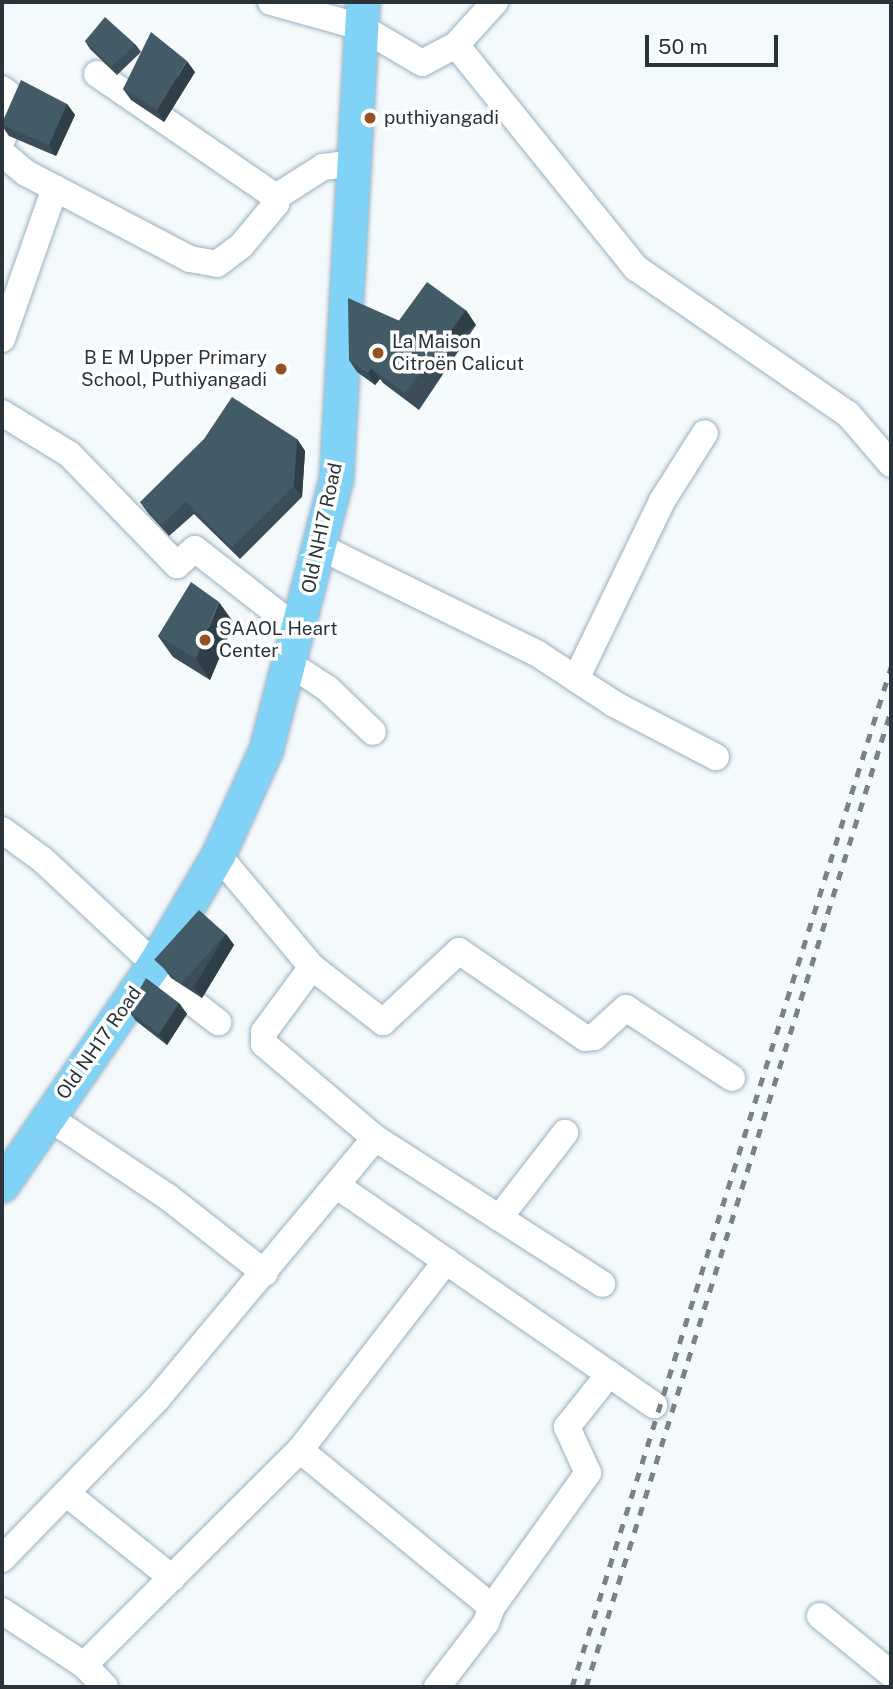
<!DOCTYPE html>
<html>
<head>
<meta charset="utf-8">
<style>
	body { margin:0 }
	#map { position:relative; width:893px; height:1689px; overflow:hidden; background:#f4f9fc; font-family:"Public Sans",sans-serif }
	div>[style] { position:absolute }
	.roads { filter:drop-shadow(0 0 2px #98b1bf) drop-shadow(0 0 2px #98b1bf) }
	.minor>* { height:26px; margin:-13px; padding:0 13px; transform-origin:13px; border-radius:13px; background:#fff }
	.major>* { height:33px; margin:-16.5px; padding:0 16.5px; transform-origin:16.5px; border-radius:16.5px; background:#80d3f7 }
	.rail>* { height:5px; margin-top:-2.5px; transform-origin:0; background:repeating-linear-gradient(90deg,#7a8287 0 9px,transparent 0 18px) }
	.wall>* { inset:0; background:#3a4d59 }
	.shaded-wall>* { inset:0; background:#2f3f48; transform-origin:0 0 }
	.building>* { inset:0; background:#435a67; transform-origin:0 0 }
	.dots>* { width:19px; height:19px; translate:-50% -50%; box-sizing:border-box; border:4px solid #fff; border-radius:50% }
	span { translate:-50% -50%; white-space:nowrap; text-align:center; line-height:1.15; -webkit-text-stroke:7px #fff; paint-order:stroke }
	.poi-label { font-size:19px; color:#293339 }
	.left { translate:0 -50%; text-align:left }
	.right { translate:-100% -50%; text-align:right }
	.street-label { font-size:19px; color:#293339 }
	.frame { position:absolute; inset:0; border:4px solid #293339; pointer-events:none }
	.scale { position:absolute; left:645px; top:35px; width:133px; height:32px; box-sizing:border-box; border:4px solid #293339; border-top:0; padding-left:9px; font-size:21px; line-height:24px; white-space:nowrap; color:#293339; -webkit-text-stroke:5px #fff; paint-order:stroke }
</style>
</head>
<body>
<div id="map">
	<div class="roads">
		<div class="minor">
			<i style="left:271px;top:2px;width:93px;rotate:15.5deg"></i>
			<i style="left:361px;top:27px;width:71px;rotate:30.5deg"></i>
			<i style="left:422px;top:63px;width:38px;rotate:-28deg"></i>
			<i style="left:456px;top:45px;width:287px;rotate:51.1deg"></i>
			<i style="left:636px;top:268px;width:257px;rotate:34.6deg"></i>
			<i style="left:848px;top:414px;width:66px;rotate:49.3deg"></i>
			<i style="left:456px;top:45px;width:58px;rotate:-47.8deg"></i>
			<i style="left:97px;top:74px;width:217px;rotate:34.5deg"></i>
			<i style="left:2px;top:89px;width:18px;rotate:38deg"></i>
			<i style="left:16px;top:100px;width:8px;rotate:90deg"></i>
			<i style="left:16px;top:108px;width:35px;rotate:114deg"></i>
			<i style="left:2px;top:153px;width:31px;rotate:40deg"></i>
			<i style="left:26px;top:173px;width:185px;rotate:27.7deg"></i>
			<i style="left:190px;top:259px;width:27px;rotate:10deg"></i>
			<i style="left:217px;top:264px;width:30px;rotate:-37deg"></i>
			<i style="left:241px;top:246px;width:55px;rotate:-50.2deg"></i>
			<i style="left:276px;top:204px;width:7px;rotate:-90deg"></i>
			<i style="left:276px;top:197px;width:56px;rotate:-32.6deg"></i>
			<i style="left:323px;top:167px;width:31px;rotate:-7deg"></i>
			<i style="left:2px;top:339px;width:160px;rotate:-70.7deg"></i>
			<i style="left:2px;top:413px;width:79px;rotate:31.5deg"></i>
			<i style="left:69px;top:454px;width:155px;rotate:45.8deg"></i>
			<i style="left:177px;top:565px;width:24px;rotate:-42deg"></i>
			<i style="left:195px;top:549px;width:133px;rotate:38deg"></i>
			<i style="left:318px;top:546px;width:245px;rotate:26.1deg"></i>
			<i style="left:538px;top:654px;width:91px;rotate:33.3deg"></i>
			<i style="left:614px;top:704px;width:115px;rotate:27.5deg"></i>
			<i style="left:290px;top:664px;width:45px;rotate:33.3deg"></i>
			<i style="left:328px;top:689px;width:62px;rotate:43.7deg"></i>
			<i style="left:576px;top:679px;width:198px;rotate:-64.2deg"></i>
			<i style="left:662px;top:501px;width:80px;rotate:-57.7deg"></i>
			<i style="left:2px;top:830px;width:51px;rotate:36.2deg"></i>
			<i style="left:43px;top:860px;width:152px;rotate:43.1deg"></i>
			<i style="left:218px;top:855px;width:146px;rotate:50deg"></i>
			<i style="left:312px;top:967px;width:90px;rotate:37.8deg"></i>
			<i style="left:383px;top:1022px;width:104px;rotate:-43.1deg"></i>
			<i style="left:459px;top:951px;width:153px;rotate:34.6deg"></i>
			<i style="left:585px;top:1038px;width:9px;rotate:-6deg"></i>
			<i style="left:594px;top:1037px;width:43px;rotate:-42.2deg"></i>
			<i style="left:626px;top:1008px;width:127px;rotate:33.4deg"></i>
			<i style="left:150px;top:970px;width:86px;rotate:37.4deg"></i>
			<i style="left:48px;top:1117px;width:144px;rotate:33.7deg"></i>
			<i style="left:168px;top:1197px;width:123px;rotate:38.1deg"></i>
			<i style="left:375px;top:1138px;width:270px;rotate:32.7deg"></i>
			<i style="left:336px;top:1185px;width:387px;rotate:34.7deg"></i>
			<i style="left:499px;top:1218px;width:108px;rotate:-52.2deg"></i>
			<i style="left:300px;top:1450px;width:239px;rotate:-52.3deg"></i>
			<i style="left:66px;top:1493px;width:136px;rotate:38.7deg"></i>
			<i style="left:2px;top:1559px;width:223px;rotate:-45.9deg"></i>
			<i style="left:157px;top:1399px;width:340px;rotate:-50.1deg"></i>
			<i style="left:375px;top:1138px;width:145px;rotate:-139.7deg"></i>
			<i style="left:264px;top:1044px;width:12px;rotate:-90deg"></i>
			<i style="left:264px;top:1032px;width:81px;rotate:-53.6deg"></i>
			<i style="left:492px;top:1607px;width:165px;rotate:-54.4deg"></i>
			<i style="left:588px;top:1473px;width:51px;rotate:-114.5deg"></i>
			<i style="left:567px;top:1427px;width:68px;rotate:-51.6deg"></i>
			<i style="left:2px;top:1611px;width:98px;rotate:33.4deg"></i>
			<i style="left:84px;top:1665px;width:30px;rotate:46deg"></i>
			<i style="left:820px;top:1616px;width:92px;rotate:39.2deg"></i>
			<i style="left:84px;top:1665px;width:305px;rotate:-44.9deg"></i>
			<i style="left:300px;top:1450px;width:248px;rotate:39.3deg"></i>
			<i style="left:492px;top:1607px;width:17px;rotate:111deg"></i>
			<i style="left:486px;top:1623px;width:81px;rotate:127.4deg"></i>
		</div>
		<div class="major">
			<i style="left:2px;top:1185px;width:268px;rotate:-55.5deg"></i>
			<i style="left:154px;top:964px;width:126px;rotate:-59.6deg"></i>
			<i style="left:218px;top:855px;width:116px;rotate:-65.6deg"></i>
			<i style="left:266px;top:749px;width:279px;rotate:-75.5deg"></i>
			<i style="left:336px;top:479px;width:478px;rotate:-86.8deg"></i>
		</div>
	</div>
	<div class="rail">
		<i style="left:572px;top:1687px;width:1069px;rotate:-72.63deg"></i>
		<i style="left:586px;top:1687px;width:1023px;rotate:-72.65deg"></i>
	</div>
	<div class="wall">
		<i style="clip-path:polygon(85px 41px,136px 45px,141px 52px,117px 75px,90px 49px)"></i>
		<i style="clip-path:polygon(195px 72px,164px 122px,131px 100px,123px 89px)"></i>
		<i style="clip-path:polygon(67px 104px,75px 115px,56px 156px,9px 136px,2px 126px,2px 123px)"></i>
		<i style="clip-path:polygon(402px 322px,476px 325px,419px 410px,383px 383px,380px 379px,375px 385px,357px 372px,349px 360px)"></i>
		<i style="clip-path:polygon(297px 439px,305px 451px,302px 497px,240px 559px,194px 514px,169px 536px,148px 513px,140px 502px)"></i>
		<i style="clip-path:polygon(234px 623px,210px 680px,173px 657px,158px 636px)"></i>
		<i style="clip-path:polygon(226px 934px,234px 945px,202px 998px,171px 978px,163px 967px)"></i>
		<i style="clip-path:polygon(179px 1003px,187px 1014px,167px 1045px,136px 1021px,128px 1010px)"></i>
	</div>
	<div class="shaded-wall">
		<i style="clip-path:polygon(187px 61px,195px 72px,164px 122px,157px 110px)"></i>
		<i style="clip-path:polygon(67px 104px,75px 115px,56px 156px,49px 145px)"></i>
		<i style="left:466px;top:310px;width:18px;height:102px;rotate:56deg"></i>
		<i style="clip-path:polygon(404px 322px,372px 369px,380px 379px,375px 385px,368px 373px)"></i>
		<i style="clip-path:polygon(297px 439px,305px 451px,302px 497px,294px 486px)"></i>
		<i style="clip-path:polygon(219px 602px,234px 623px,210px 680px,196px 659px)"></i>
		<i style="clip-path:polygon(226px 934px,234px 945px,202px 998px,194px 987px)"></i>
		<i style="clip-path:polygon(179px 1003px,187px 1014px,167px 1045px,159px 1034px)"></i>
	</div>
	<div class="building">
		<i style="clip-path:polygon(105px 17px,136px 45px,111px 67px,85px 41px)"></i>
		<i style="clip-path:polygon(151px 32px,187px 61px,157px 110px,123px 89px)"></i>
		<i style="clip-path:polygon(21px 80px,67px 104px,49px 145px,2px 125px,2px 123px)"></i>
		<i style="left:427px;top:282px;width:48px;height:103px;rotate:36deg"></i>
		<i style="clip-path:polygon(348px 298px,402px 322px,368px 373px,349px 360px)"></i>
		<i style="clip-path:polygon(232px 397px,297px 439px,294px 486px,232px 547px,186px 502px,161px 525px,140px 502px,204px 439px)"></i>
		<i style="clip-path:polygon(191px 582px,219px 602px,196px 659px,158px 636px)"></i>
		<i style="left:199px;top:910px;width:36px;height:67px;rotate:42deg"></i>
		<i style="clip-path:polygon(146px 978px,179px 1003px,159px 1034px,128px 1010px)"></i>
	</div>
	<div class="dots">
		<i style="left:370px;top:118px;background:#945122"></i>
		<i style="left:378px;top:353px;background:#945122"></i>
		<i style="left:281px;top:369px;background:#945122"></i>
		<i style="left:205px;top:640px;background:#945122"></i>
	</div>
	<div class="poi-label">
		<span class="left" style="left:384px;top:118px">puthiyangadi</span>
		<span class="left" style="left:392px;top:353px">La Maison<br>Citroën Calicut</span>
		<span class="right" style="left:267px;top:369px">B E M Upper Primary<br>School, Puthiyangadi</span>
		<span class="left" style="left:219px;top:640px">SAAOL Heart<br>Center</span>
	</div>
	<div class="street-label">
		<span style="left:322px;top:528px;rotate:-78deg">Old NH17 Road</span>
		<span style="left:99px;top:1043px;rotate:-55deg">Old NH17 Road</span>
	</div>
	<div class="frame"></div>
	<div class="scale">50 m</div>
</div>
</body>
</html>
